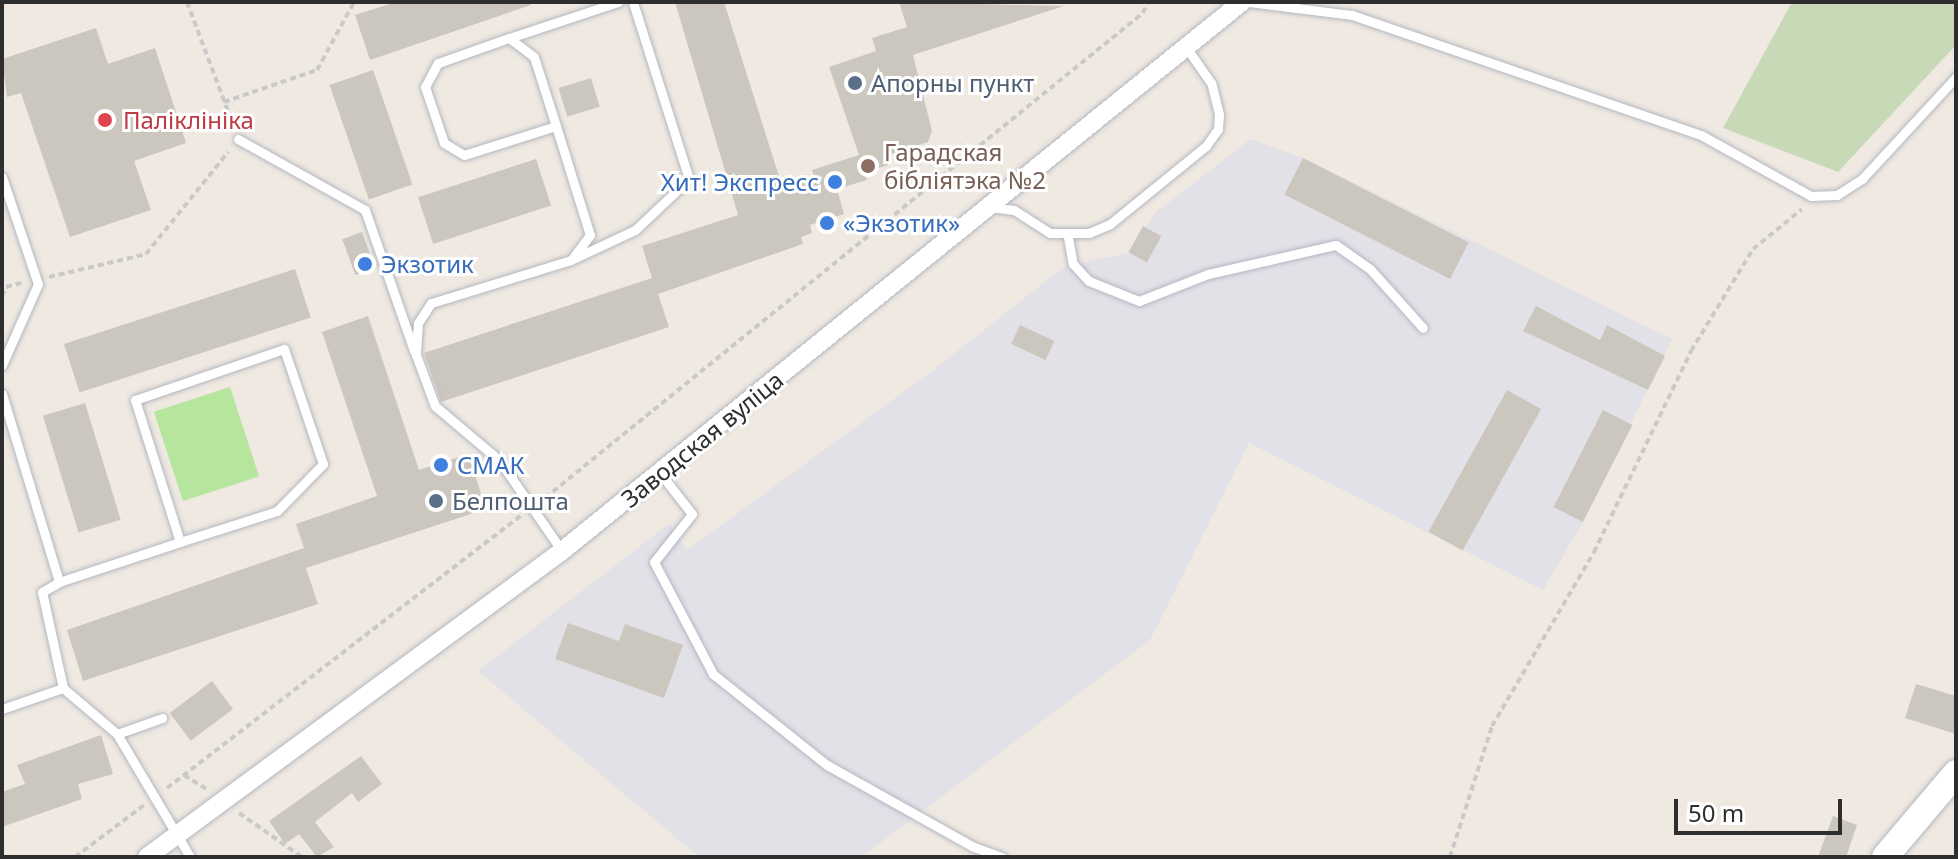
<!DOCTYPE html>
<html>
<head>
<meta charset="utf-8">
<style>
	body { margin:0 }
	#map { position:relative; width:1958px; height:859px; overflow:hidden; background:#efe9e1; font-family:"Noto Sans",sans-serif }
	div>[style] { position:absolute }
	.industrial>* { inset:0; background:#e3e1e8 }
	.green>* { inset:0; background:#b6e59e; transform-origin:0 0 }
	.cemetery>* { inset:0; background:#c8d9b8 }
	.building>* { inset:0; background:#cbc7bf; transform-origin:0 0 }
	.path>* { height:4px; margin-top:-2px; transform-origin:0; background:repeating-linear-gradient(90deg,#c9c9c9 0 6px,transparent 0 10px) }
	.roads { filter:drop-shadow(0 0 2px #b4b7c1) drop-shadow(0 0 2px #b4b7c1) }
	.lane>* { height:9px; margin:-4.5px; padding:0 4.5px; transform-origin:4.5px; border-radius:4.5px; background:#fff }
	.street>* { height:18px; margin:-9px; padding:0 9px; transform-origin:9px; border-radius:9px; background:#fff }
	.secondary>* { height:26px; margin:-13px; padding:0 13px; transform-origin:13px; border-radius:13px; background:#fff }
	.dots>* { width:22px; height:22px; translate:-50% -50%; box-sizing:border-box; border:4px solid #fff; border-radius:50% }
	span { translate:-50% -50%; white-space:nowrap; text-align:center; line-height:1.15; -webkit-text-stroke:6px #fff; paint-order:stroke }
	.service-label { font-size:24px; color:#4e5e75 }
	.left { translate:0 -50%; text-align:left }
	.health-label { font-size:24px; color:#be3a42 }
	.education-label { font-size:24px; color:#785e54 }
	.shop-label { font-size:24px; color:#366cbe }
	.right { translate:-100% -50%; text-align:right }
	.street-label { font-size:24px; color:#2e2e2e }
	.frame { position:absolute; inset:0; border:4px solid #2e2e2e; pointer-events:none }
	.scale { position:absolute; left:1674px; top:799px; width:168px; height:36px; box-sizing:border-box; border:4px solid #2e2e2e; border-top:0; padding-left:10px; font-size:24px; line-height:28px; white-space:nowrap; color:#2e2e2e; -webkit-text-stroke:6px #fff; paint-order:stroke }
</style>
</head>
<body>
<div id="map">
	<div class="industrial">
		<i style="clip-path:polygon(1251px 139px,1303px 158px,1672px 339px,1583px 522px,1543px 590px,1249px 443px,1150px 640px,861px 857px,699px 857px,478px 671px,670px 523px,687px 550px,931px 372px,1065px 266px,1129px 253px,1156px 212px)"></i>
	</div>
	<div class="green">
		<i style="left:230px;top:387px;width:94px;height:80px;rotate:72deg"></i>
	</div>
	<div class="cemetery">
		<i style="clip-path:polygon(1792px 2px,1956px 2px,1956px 45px,1838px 172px,1723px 128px)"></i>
	</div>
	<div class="building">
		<i style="clip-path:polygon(396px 2px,531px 2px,531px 5px,370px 60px,355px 15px)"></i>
		<i style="clip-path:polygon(675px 2px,724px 2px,783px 189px,815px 179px,812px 170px,859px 155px,829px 67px,876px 51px,872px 38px,907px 27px,899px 2px,1064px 6px,913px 55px,932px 131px,928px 142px,885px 156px,888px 165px,864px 173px,867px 180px,837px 189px,844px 214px,810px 225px,812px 233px,801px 237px,803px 244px,658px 294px,669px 327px,441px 402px,424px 353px,652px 278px,642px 246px,738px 215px)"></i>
		<i style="clip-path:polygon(96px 28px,108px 64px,155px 48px,186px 143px,134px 161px,151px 210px,70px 237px,21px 93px,7px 97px,2px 59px)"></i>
		<i style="left:373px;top:70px;width:121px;height:46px;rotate:71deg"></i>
		<i style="left:591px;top:78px;width:30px;height:34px;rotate:73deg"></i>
		<i style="left:1303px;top:158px;width:186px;height:41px;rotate:27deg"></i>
		<i style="left:536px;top:159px;width:49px;height:124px;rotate:72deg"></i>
		<i style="left:1143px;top:226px;width:21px;height:30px;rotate:29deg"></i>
		<i style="left:362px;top:232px;width:38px;height:21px;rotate:70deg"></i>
		<i style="left:295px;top:269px;width:51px;height:243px;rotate:72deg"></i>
		<i style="clip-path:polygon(1536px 306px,1600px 340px,1607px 325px,1665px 356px,1648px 390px,1523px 331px)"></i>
		<i style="clip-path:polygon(368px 316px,419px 470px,468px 454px,486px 509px,306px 568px,318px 604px,83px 681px,67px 630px,304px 548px,296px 524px,377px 496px,322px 332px)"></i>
		<i style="left:1020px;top:325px;width:38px;height:21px;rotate:25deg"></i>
		<i style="left:1507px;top:390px;width:39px;height:162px;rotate:29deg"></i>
		<i style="left:85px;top:403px;width:122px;height:44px;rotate:73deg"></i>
		<i style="left:1603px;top:410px;width:33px;height:109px;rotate:27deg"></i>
		<i style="clip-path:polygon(568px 623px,619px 641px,625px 624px,683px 645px,664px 698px,555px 659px)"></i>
		<i style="left:212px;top:681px;width:35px;height:53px;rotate:53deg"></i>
		<i style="clip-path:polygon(1916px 684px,1956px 696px,1956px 734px,1905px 718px)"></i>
		<i style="clip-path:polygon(101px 735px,113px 774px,78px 784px,82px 799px,2px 827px,2px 792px,25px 784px,17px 765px)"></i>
		<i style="clip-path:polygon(361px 756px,382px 784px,358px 802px,352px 793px,315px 822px,334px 847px,317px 857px,299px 834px,285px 844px,269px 821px)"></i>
		<i style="clip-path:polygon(1833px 816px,1857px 825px,1846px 857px,1818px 857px)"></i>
	</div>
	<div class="path">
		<i style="left:187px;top:2px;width:134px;rotate:69.4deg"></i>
		<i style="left:224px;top:102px;width:98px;rotate:-19deg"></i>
		<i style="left:317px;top:70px;width:77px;rotate:-61.4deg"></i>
		<i style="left:49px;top:277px;width:100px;rotate:-13.3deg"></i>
		<i style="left:146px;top:254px;width:131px;rotate:-51.2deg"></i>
		<i style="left:2px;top:296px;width:10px;rotate:-66deg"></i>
		<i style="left:6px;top:287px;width:16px;rotate:-15deg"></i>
		<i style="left:545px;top:498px;width:770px;rotate:-39.04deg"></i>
		<i style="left:1143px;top:13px;width:12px;rotate:-66deg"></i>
		<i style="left:184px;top:775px;width:26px;rotate:32deg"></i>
		<i style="left:167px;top:788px;width:448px;rotate:-37.6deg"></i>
		<i style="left:239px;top:813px;width:77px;rotate:34.9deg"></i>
		<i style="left:75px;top:857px;width:86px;rotate:-37deg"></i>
		<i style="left:1450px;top:857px;width:138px;rotate:-72.2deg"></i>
		<i style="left:1492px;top:726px;width:202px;rotate:-59.6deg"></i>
		<i style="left:1594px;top:552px;width:223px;rotate:-64.2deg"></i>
		<i style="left:1691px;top:351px;width:119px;rotate:-58.7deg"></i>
		<i style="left:1753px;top:249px;width:63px;rotate:-39.2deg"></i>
	</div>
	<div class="roads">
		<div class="lane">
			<i style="left:1249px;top:2px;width:104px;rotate:7.2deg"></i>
			<i style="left:1352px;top:15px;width:369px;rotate:19deg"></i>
			<i style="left:1701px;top:135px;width:126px;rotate:29deg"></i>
			<i style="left:1811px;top:196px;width:26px;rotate:-2deg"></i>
			<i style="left:1837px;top:195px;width:30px;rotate:-33deg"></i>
			<i style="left:1862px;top:179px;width:139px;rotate:-47.3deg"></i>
			<i style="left:509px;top:38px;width:115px;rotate:-18.3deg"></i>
			<i style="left:556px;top:126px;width:96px;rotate:162.5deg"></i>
			<i style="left:464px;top:155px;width:23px;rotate:-149deg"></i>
			<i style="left:444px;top:143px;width:59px;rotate:-108.7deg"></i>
			<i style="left:425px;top:87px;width:27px;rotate:-62deg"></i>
			<i style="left:438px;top:63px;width:75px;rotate:-19.4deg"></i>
			<i style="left:509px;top:38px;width:31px;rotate:37deg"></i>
			<i style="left:534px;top:57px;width:72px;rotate:72.3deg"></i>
			<i style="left:556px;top:126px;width:114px;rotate:72.7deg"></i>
			<i style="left:590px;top:235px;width:31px;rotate:127deg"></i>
			<i style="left:571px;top:260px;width:146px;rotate:162.9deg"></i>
			<i style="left:431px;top:303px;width:24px;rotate:123deg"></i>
			<i style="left:418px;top:323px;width:32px;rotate:94deg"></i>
			<i style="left:416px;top:355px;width:54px;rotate:69.6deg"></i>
			<i style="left:435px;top:406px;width:84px;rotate:40.2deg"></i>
			<i style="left:499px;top:460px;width:111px;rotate:55.3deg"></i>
			<i style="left:238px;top:139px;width:145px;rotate:29.2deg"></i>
			<i style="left:365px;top:210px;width:149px;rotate:70.8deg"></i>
			<i style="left:2px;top:177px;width:113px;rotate:71.4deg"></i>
			<i style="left:38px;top:284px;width:89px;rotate:114deg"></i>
			<i style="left:990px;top:207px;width:24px;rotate:7deg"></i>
			<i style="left:1014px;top:210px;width:43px;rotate:32.6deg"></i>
			<i style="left:1050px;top:233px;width:39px"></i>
			<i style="left:1089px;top:233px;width:23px;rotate:-23deg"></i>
			<i style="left:1110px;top:224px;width:124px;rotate:-39.1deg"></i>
			<i style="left:1206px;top:146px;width:21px;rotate:-55deg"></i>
			<i style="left:1218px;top:129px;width:15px;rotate:-86deg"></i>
			<i style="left:1219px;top:114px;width:32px;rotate:-104deg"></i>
			<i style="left:1211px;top:83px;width:44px;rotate:-124.8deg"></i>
			<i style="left:1068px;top:237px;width:27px;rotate:80deg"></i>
			<i style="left:1073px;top:264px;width:23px;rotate:47deg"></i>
			<i style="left:1089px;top:281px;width:54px;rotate:21.8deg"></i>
			<i style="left:1139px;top:301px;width:74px;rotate:-21.4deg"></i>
			<i style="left:1208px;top:274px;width:131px;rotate:-12.8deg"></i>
			<i style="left:1336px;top:245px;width:42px;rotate:35.2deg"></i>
			<i style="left:1370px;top:269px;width:79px;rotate:48.1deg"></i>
			<i style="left:573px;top:259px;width:68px;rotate:-25.1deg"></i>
			<i style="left:635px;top:230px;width:74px;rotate:-43.4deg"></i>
			<i style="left:689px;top:179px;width:186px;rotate:-107.6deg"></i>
			<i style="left:2px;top:394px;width:196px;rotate:73.1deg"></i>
			<i style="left:660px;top:473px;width:52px;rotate:52deg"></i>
			<i style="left:692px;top:514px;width:61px;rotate:128.4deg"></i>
			<i style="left:654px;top:562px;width:127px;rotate:62.2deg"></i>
			<i style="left:713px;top:674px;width:146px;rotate:38.6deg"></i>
			<i style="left:827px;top:765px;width:168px;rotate:29.2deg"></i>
			<i style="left:974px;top:847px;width:30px;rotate:20deg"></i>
			<i style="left:63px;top:688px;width:98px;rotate:-102.3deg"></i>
			<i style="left:42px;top:592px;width:20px;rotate:-30deg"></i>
			<i style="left:59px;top:582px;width:127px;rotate:-18.3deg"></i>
			<i style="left:180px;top:542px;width:102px;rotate:-17.7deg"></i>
			<i style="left:277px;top:511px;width:66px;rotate:-45.6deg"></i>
			<i style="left:323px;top:464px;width:121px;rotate:-108.7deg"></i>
			<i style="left:284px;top:349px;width:157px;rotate:161.1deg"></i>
			<i style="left:135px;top:400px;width:149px;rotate:72.4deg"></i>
			<i style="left:2px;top:709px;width:65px;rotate:-19deg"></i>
			<i style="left:63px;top:688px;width:71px;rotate:40.4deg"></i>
			<i style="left:117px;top:734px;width:143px;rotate:59.3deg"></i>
			<i style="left:117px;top:734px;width:48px;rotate:-19.6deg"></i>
		</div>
		<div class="street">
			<i style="left:147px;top:857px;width:516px;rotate:-36.4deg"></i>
			<i style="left:562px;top:551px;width:874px;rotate:-38.92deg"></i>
		</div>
		<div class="secondary">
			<i style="left:1885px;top:857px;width:110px;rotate:-49.8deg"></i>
		</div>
	</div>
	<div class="dots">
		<i style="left:855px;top:83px;background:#5c6f8a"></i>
		<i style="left:105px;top:120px;background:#e0444e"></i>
		<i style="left:868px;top:166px;background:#8d6e63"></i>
		<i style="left:835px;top:182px;background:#3f7fe0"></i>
		<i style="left:827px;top:223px;background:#3f7fe0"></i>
		<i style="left:365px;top:264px;background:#3f7fe0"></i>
		<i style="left:441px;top:465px;background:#3f7fe0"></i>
		<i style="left:436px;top:501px;background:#5c6f8a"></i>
	</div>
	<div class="service-label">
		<span class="left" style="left:871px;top:83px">Апорны пункт</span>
		<span class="left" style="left:452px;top:501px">Белпошта</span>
	</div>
	<div class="health-label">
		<span class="left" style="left:123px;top:120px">Паліклініка</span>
	</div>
	<div class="education-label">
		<span class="left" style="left:884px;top:166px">Гарадская<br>бібліятэка №2</span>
	</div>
	<div class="shop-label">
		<span class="right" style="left:819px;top:182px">Хит! Экспресс</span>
		<span class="left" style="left:843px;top:223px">«Экзотик»</span>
		<span class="left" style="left:381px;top:264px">Экзотик</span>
		<span class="left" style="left:457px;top:465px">СМАК</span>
	</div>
	<div class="street-label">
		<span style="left:702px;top:439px;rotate:-39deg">Заводская вуліца</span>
	</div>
	<div class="frame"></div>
	<div class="scale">50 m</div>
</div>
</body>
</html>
